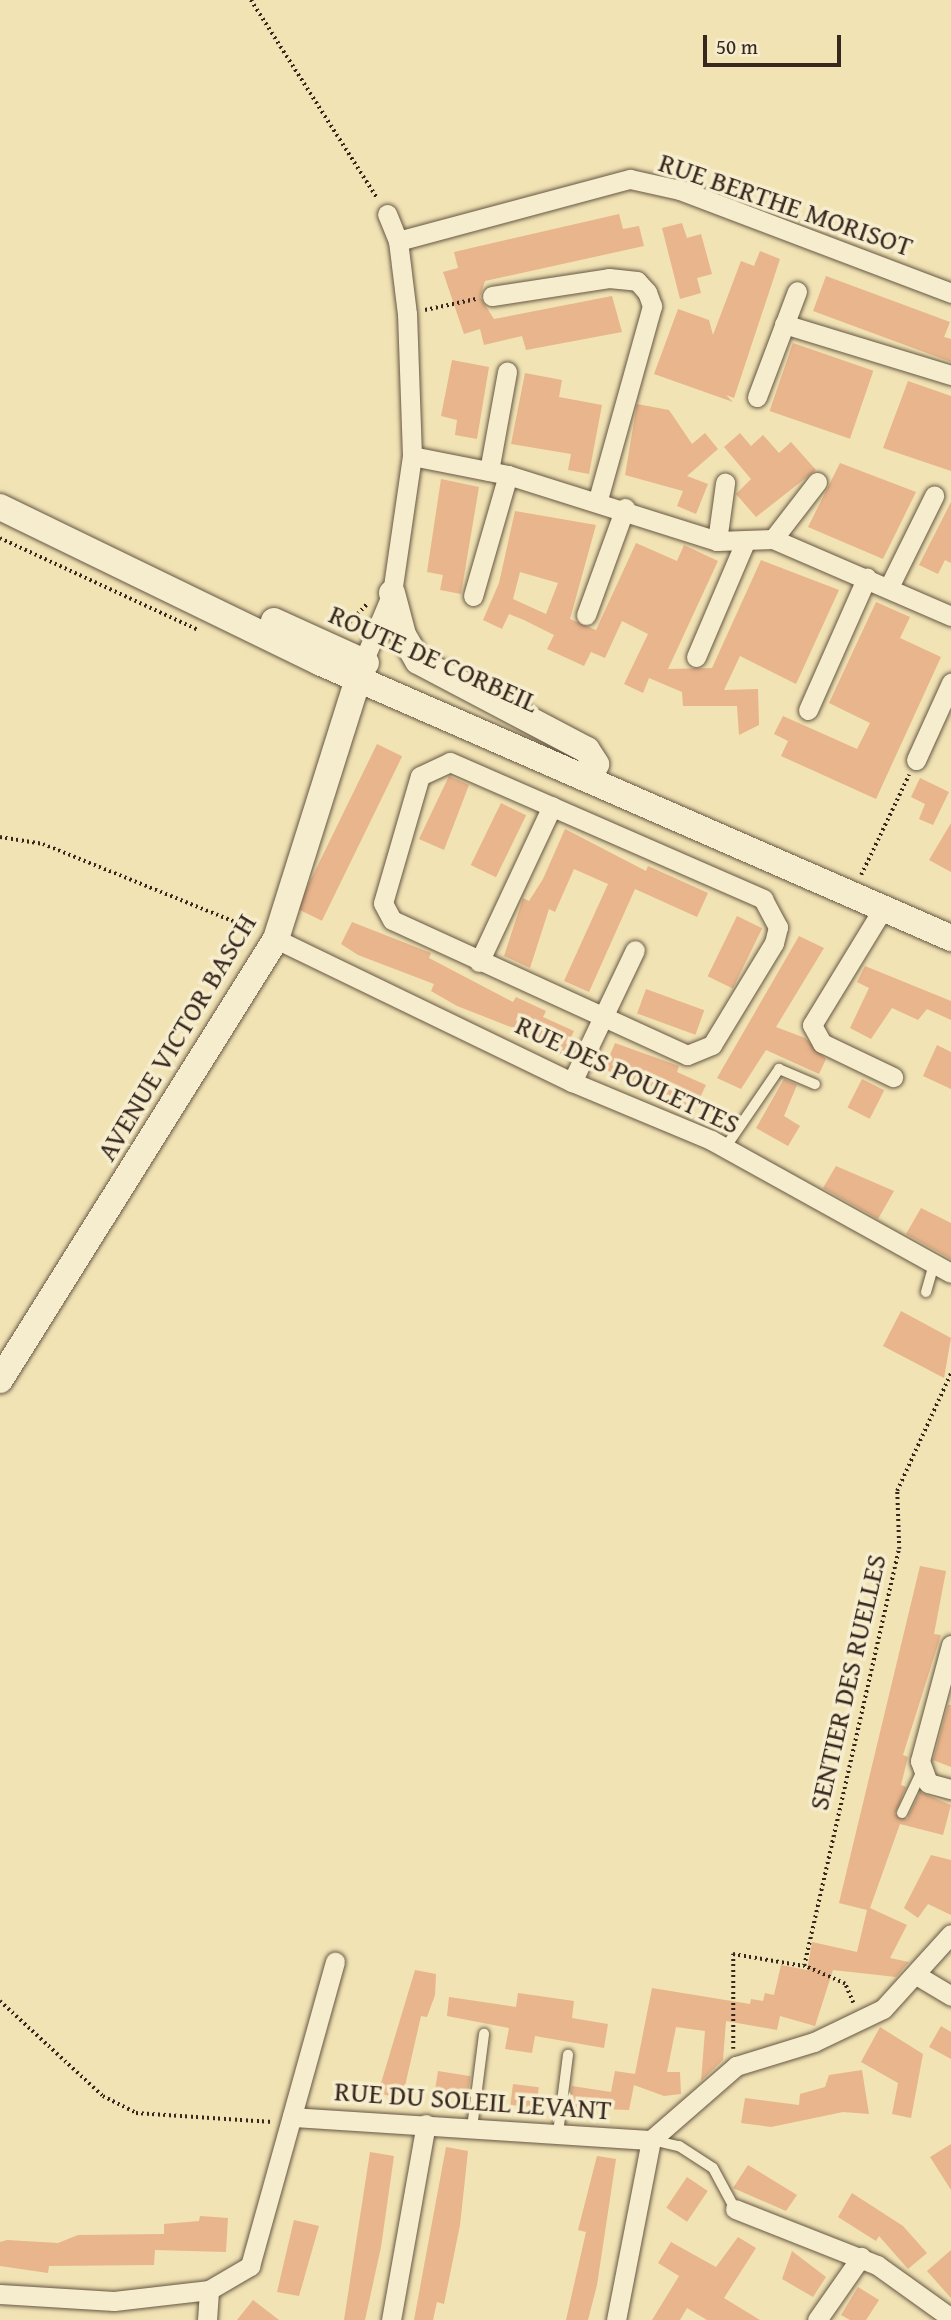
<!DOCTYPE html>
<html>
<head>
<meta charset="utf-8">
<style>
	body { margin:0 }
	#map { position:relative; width:951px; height:2320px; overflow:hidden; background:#f1e3b4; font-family:"Gentium Book Plus",serif }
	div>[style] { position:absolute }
	.building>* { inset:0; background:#e8b58c; transform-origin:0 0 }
	.path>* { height:3.5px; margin-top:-1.75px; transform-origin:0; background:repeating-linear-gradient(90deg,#37281f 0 2px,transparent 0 5.5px) }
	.roads { filter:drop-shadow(0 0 2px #665744) drop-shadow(0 0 2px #665744) }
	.lane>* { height:10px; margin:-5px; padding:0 5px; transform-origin:5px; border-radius:5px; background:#f6edce }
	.street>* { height:19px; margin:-9.5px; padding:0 9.5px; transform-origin:9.5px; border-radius:9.5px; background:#f6edce }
	.secondary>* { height:26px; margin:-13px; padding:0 13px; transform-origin:13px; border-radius:13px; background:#f6edce }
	span { translate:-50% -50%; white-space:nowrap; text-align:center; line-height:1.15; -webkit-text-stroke:7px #f6edce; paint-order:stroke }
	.street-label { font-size:28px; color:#37281f }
	.scale { position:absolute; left:703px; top:35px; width:138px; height:32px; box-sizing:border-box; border:4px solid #37281f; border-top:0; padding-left:9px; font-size:21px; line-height:24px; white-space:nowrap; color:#37281f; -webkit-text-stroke:5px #f6edce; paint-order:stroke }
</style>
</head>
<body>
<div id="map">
	<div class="building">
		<i style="clip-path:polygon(619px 214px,623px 229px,639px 226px,644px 246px,485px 281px,480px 297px,494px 319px,612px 296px,622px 332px,526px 350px,522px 336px,484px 345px,480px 329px,464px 334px,443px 272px,458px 268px,454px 252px)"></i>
		<i style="clip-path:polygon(682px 223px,687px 238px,701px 234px,712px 274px,697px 278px,701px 293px,680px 299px,662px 228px)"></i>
		<i style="clip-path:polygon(760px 251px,780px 259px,734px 398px,726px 395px,733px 402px,654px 374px,678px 309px,709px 320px,713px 335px,741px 261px,754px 266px)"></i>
		<i style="clip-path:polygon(826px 276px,950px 322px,944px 337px,951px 339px,951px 362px,813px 311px)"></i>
		<i style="left:793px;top:343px;width:85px;height:72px;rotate:19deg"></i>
		<i style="clip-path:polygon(452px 360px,489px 367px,477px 439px,455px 435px,457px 420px,441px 416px)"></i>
		<i style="clip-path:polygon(525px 373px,562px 380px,559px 397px,602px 405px,589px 474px,568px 470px,571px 454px,511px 444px)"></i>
		<i style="clip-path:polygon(908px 381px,951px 396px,951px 471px,883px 448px)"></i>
		<i style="clip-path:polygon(637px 404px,669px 410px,692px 444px,705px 433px,718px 449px,687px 476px,708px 484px,696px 514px,677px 506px,683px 491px,625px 475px)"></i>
		<i style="clip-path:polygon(740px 433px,751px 446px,763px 435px,779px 453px,791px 442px,816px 470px,756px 517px,736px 494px,751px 479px,724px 447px)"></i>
		<i style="clip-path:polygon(840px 463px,916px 492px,883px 559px,808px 527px)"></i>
		<i style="clip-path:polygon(441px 479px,479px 487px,461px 594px,440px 590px,443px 575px,427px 572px)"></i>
		<i style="clip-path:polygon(951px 502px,951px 563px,945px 560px,938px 574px,919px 565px)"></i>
		<i style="clip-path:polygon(evenodd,515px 511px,596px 525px,570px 619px,596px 630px,636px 543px,677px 561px,684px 545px,718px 561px,668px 669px,712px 668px,761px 560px,839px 590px,796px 684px,740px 656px,724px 690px,758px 689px,759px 725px,739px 735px,737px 706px,683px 706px,682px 692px,649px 678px,643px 693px,624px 684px,648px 634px,622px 621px,605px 658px,591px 652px,584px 666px,547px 649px,554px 635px,524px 620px,509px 614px,502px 629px,483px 620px,499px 583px,515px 511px,520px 572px,558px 583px,546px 614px,513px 599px,520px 572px)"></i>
		<i style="clip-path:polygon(876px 602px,910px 617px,900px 638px,941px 657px,876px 799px,781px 756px,788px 741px,774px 734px,783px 716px,857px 749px,870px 723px,829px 703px)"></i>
		<i style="left:377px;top:744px;width:28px;height:183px;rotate:26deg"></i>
		<i style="clip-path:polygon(449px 776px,469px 785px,444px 850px,419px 839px)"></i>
		<i style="clip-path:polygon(920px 778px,949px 792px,933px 825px,919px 819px,925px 804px,911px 797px)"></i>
		<i style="left:501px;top:803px;width:28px;height:69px;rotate:26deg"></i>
		<i style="clip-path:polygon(951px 823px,951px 872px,929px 860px)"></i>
		<i style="clip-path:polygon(565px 829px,646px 871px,648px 866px,708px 893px,697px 917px,635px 889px,589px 992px,564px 981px,608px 884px,574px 869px,555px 912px,549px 909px,530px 968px,504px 956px,523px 898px,529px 901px,543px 879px)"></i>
		<i style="left:737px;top:916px;width:28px;height:67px;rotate:26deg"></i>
		<i style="clip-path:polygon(352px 922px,431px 953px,429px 958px,513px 1002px,516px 997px,546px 1011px,543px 1017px,574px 1031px,563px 1055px,532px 1041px,534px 1036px,457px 1006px,431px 991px,434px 984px,358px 955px,341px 944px)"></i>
		<i style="clip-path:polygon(799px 936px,824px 948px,776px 1027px,805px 1038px,826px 1059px,819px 1074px,766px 1050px,741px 1089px,717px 1078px)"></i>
		<i style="clip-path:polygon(865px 966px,951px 1001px,951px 1020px,927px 1009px,918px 1020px,892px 1008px,871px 1039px,850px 1028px,869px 988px,857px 982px)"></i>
		<i style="left:646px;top:989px;width:62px;height:26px;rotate:20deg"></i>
		<i style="clip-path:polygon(615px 1043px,679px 1066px,677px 1072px,706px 1085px,694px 1110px,635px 1077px,633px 1082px,604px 1069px)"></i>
		<i style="clip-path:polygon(937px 1045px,951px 1052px,951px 1089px,923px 1076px)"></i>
		<i style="clip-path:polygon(784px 1079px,797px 1085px,784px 1116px,800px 1126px,788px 1146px,756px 1128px)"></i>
		<i style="left:862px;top:1079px;width:25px;height:32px;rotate:27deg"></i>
		<i style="clip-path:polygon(836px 1166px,894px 1191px,878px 1219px,823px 1188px)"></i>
		<i style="clip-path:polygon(921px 1208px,951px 1223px,951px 1259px,906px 1234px)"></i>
		<i style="clip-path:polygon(901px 1311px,951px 1338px,944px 1378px,883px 1346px)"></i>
		<i style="clip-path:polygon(920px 1566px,946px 1571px,934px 1634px,941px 1635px,903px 1755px,908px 1757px,901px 1785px,906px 1787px,895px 1814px,907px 1819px,920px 1792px,951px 1805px,943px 1835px,900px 1824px,870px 1908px,907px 1925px,890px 1958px,909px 1962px,896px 1977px,833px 1970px,815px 2026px,780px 2016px,777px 2030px,726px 2021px,723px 2060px,701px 2081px,705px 2031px,676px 2027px,667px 2072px,680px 2072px,681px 2094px,664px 2096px,634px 2085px,629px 2110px,569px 2108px,572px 2086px,611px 2092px,615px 2071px,635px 2074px,652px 1988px,750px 2004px,751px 1999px,763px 2001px,765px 1993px,774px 1995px,781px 1965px,807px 1970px,812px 1942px,857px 1952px,867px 1910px,839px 1903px)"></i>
		<i style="clip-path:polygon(948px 1705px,951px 1705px,951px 1767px,933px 1760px)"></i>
		<i style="clip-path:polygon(931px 1855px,951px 1860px,951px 1915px,928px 1904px,918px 1918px,904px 1908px)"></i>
		<i style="clip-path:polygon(415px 1970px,436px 1974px,435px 1995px,427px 2017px,421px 2016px,402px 2099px,378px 2093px)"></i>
		<i style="clip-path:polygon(518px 1993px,574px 2001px,572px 2018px,608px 2024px,604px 2048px,535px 2036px,532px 2053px,505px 2049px,509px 2028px,447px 2016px,449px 1997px,516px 2007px)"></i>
		<i style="clip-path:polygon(941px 2026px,951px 2032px,951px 2059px,929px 2047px)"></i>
		<i style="clip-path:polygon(880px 2027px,923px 2054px,911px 2118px,892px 2114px,898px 2083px,861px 2062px)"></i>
		<i style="clip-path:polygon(862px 2070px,869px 2114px,843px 2112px,771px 2127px,741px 2123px,745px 2098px,799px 2105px,800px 2094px,825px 2087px,829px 2075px)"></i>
		<i style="left:438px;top:2071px;width:33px;height:23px;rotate:9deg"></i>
		<i style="left:513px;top:2084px;width:26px;height:21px;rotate:7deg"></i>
		<i style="clip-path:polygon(951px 2144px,951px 2190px,930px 2157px)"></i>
		<i style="clip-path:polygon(446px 2147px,468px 2151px,460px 2225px,444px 2304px,437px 2302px,433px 2320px,414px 2320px)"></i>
		<i style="clip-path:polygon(370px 2152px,394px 2156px,381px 2247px,365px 2320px,344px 2320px)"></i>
		<i style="clip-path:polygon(597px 2156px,616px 2159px,597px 2285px,588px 2320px,566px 2320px,586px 2232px,578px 2230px)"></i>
		<i style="clip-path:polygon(748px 2165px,797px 2195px,786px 2211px,733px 2188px)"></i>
		<i style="left:687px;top:2177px;width:25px;height:37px;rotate:34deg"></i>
		<i style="clip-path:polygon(852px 2193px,903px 2226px,927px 2253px,908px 2269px,879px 2236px,876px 2241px,838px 2217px)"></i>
		<i style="clip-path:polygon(200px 2216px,228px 2218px,226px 2252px,155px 2250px,154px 2265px,49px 2266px,48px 2273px,0 2266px,0 2242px,7px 2240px,58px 2243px,78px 2235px,164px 2234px,164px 2224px,199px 2221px)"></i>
		<i style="clip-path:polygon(294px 2220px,319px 2226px,299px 2296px,277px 2292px)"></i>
		<i style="clip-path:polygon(738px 2237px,756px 2248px,724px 2298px,760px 2320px,707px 2320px,687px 2308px,680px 2320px,652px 2320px,679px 2276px,658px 2263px,671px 2242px,716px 2267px)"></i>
		<i style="clip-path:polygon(951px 2250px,951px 2298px,927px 2271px)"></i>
		<i style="clip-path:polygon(792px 2251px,826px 2277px,813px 2297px,782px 2279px)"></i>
		<i style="clip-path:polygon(858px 2287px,879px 2300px,866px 2320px,850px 2320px,841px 2315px)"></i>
		<i style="clip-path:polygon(253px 2300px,279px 2320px,237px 2320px)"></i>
	</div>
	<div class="path">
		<i style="left:251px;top:0;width:236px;rotate:57.5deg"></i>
		<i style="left:425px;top:310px;width:52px;rotate:-12.2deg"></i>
		<i style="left:0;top:538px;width:218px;rotate:24.9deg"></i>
		<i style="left:342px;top:630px;width:35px;rotate:-46deg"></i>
		<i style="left:0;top:837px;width:44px;rotate:9.2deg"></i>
		<i style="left:43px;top:844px;width:229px;rotate:22.1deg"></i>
		<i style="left:861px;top:875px;width:111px;rotate:-64.4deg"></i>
		<i style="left:0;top:2001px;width:140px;rotate:42.7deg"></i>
		<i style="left:103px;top:2096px;width:37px;rotate:27deg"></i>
		<i style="left:136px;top:2113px;width:137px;rotate:3.8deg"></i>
		<i style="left:853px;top:2003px;width:21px;rotate:-113deg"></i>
		<i style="left:845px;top:1984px;width:45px;rotate:-156.3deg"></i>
		<i style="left:804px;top:1966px;width:428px;rotate:-77.2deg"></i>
		<i style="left:899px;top:1549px;width:58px;rotate:-92deg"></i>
		<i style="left:897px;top:1491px;width:130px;rotate:-65.4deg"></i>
		<i style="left:733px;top:2049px;width:95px;rotate:-90deg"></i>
		<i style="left:733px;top:1954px;width:72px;rotate:9.6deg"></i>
	</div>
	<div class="roads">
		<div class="lane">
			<i style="left:725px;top:1148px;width:96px;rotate:-55.6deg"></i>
			<i style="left:779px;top:1069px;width:39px;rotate:23deg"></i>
			<i style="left:926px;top:1292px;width:29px;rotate:-74deg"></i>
			<i style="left:902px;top:1813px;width:44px;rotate:-64.6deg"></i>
			<i style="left:472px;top:2128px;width:95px;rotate:-82.7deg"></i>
			<i style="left:558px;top:2133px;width:79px;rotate:-82.7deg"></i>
			<i style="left:652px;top:2140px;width:28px;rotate:13deg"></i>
			<i style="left:679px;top:2146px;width:40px;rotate:32.9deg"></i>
			<i style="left:713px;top:2168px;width:47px;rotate:61.8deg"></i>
		</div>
		<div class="street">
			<i style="left:398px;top:241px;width:240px;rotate:-15deg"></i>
			<i style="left:630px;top:179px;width:51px;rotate:12.4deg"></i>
			<i style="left:680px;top:190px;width:290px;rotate:20.8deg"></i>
			<i style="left:492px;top:296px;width:118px;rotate:-8.7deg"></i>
			<i style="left:609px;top:278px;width:28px;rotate:6deg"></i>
			<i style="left:637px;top:281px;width:15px;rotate:48deg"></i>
			<i style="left:647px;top:292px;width:15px;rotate:70deg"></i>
			<i style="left:652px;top:306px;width:201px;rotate:105.6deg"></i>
			<i style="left:784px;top:324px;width:175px;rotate:17deg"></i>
			<i style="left:757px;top:397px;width:113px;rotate:-69.3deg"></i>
			<i style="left:412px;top:456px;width:98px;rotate:11.2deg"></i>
			<i style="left:508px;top:475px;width:219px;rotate:17.5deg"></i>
			<i style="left:717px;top:541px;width:56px;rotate:-2deg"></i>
			<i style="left:773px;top:539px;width:194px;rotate:23.4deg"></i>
			<i style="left:489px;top:471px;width:101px;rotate:-79.7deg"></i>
			<i style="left:773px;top:539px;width:72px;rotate:-52.3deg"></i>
			<i style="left:717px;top:541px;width:59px;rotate:-82.1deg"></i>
			<i style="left:889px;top:587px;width:102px;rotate:-63.7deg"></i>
			<i style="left:473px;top:596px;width:126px;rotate:-73.9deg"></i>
			<i style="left:586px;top:615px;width:114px;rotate:-70deg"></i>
			<i style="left:696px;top:657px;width:125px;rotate:-66.9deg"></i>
			<i style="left:363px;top:662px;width:75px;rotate:-67.2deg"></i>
			<i style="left:392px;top:593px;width:138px;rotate:-81.7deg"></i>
			<i style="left:412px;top:456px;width:142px;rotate:-92deg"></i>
			<i style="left:407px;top:314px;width:74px;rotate:-97deg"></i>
			<i style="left:398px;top:241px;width:29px;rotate:-112deg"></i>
			<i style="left:808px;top:710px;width:145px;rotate:-66.1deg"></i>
			<i style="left:916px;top:760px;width:85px;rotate:-65.6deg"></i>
			<i style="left:450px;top:762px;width:342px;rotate:23.6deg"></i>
			<i style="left:763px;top:899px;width:32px;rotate:62deg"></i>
			<i style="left:778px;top:927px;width:16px;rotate:104deg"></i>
			<i style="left:774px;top:943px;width:119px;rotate:121.3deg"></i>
			<i style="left:712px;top:1045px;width:27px;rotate:158deg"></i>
			<i style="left:687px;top:1055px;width:324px;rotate:-155.4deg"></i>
			<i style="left:392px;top:920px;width:19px;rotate:-118deg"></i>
			<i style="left:383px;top:903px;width:132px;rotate:-73.8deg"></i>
			<i style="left:420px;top:776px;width:33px;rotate:-25deg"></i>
			<i style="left:884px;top:907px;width:138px;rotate:121.4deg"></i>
			<i style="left:812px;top:1025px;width:21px;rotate:61deg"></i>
			<i style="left:822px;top:1043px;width:79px;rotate:25.6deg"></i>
			<i style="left:276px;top:939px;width:329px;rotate:25.8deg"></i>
			<i style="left:572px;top:1082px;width:151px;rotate:22.6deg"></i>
			<i style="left:711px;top:1140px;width:274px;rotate:29deg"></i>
			<i style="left:479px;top:962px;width:172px;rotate:-64.9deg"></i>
			<i style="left:572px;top:1082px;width:146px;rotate:-64.5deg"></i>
			<i style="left:951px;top:1645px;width:120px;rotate:105deg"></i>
			<i style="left:920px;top:1761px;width:23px;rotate:70deg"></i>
			<i style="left:928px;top:1783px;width:24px;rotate:15deg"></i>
			<i style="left:918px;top:1976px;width:39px;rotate:31deg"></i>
			<i style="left:292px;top:2117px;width:360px;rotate:3.7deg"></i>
			<i style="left:735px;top:2209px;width:153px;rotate:21.5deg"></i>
			<i style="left:877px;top:2265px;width:91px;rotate:35.6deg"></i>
			<i style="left:0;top:2294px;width:114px;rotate:3.5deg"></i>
			<i style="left:114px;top:2301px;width:96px;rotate:-6.6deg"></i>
			<i style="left:209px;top:2290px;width:48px;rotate:-30.3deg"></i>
			<i style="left:250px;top:2266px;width:316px;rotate:-74.4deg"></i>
			<i style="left:207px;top:2320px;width:30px;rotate:-86deg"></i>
			<i style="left:391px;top:2320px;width:199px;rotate:-79.9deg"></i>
			<i style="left:616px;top:2320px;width:183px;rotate:-79deg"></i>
			<i style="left:651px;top:2140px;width:113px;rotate:-41deg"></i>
			<i style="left:736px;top:2066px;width:82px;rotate:-17.1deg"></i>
			<i style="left:814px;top:2042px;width:76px;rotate:-25.6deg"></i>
			<i style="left:883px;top:2009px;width:101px;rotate:-47.8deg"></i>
			<i style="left:817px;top:2320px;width:77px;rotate:-55.1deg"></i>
		</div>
		<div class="secondary">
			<i style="left:0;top:507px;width:355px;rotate:25.9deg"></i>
			<i style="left:319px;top:662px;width:690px;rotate:23.59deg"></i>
			<i style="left:392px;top:593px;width:43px;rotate:75.3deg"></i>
			<i style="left:403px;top:635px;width:30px;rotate:60deg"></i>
			<i style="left:418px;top:661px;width:191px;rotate:27.8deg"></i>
			<i style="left:587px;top:750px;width:17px;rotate:57deg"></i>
			<i style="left:274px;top:621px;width:101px;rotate:24.5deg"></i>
			<i style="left:0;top:1380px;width:520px;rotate:-57.96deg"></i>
			<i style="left:276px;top:939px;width:289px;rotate:-72.5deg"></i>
		</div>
	</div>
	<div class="street-label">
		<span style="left:786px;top:204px;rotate:19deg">RUE BERTHE MORISOT</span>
		<span style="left:434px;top:658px;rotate:24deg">ROUTE DE CORBEIL</span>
		<span style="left:176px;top:1037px;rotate:-59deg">AVENUE VICTOR BASCH</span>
		<span style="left:628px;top:1074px;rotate:25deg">RUE DES POULETTES</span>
		<span style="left:847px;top:1682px;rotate:-77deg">SENTIER DES RUELLES</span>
		<span style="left:473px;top:2100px;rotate:4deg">RUE DU SOLEIL LEVANT</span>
	</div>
	<div class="scale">50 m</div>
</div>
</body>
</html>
